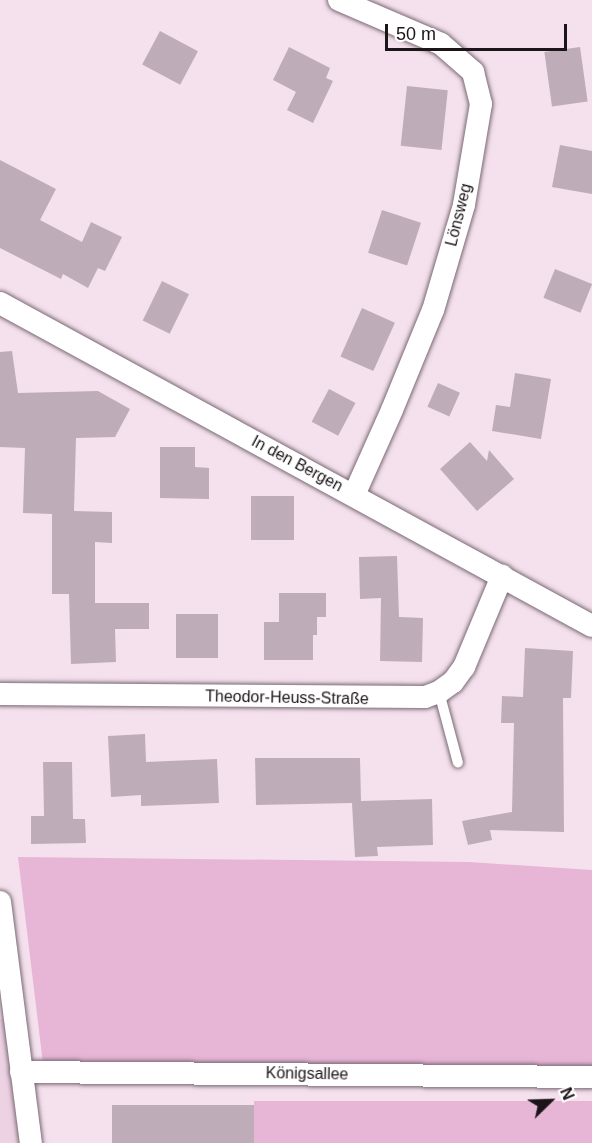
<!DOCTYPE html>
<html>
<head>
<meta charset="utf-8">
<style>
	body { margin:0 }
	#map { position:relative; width:592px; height:1143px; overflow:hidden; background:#f4e1ed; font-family:Arial,sans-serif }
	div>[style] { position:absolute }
	.built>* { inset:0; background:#ecd2e3 }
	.green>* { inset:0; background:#e7b5d6; transform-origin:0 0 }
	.building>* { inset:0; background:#beacb8; transform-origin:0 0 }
	.roads { filter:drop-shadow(0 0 2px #7a6974) drop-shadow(0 0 2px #7a6974) }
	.service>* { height:10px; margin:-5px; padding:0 5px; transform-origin:5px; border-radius:5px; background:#fff }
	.minor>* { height:22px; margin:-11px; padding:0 11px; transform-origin:11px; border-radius:11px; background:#fff }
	span { translate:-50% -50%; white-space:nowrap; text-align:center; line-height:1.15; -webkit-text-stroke:4.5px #fff; paint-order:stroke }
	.street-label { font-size:16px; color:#1b1418 }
	.north { position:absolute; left:520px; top:1071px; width:60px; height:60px; -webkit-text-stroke:4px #fff; paint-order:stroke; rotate:67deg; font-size:16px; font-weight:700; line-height:24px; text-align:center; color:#1b1418 }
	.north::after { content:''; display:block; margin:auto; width:21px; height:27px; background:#1b1418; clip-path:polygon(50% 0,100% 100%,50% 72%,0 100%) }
	.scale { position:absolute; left:385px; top:24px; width:182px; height:27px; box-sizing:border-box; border:3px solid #1b1418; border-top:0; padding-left:8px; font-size:18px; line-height:21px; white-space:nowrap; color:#1b1418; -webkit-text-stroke:4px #fff; paint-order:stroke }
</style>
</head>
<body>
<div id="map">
	<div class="built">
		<i style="clip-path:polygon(0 1019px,7px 1019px,23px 1143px,0 1143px)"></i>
	</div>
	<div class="green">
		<i style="clip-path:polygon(18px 857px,469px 862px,592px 870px,592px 1077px,44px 1072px)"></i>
		<i style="left:592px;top:1101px;width:42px;height:338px;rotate:90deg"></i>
	</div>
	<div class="building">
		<i style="left:160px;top:31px;width:43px;height:38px;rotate:28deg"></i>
		<i style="clip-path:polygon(289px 47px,330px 68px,326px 78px,333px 81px,313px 123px,287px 110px,296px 92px,273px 80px)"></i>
		<i style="left:580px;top:47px;width:55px;height:36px;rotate:82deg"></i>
		<i style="left:407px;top:86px;width:41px;height:60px;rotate:6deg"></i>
		<i style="clip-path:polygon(560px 145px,592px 151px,592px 194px,552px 187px)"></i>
		<i style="clip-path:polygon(0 160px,56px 189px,40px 220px,82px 242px,91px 222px,122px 237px,105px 271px,98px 268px,88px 288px,63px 274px,61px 279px,0 248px)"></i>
		<i style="left:382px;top:210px;width:41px;height:45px;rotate:18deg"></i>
		<i style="left:555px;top:269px;width:40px;height:31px;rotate:22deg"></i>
		<i style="left:162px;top:281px;width:30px;height:44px;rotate:26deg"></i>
		<i style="left:362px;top:308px;width:36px;height:53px;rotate:24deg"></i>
		<i style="clip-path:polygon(12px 351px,18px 393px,98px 391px,130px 409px,115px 437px,76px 438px,74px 511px,112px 512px,112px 543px,95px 542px,95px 603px,149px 603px,149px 629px,115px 629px,116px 662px,71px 664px,69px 594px,52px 594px,52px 514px,23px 513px,25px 448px,0 447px,0 352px)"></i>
		<i style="clip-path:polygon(515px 373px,551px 379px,541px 439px,492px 431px,496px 405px,510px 407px)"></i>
		<i style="left:438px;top:383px;width:24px;height:26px;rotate:24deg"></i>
		<i style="left:329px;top:389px;width:30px;height:37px;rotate:28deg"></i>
		<i style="clip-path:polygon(470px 442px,487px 461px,489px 450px,514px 479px,477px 511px,440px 469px)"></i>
		<i style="clip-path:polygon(160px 447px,195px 447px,195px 467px,209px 468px,209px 499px,160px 498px)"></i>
		<i style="left:251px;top:496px;width:43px;height:44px"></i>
		<i style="clip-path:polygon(397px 556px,399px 617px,423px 618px,422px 662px,380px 661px,381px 598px,360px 599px,359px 557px)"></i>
		<i style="clip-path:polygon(279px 593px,326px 593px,326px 617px,317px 617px,317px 635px,313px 635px,313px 660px,264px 660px,264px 622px,279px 622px)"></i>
		<i style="left:176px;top:614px;width:42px;height:44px"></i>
		<i style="clip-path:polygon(525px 648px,573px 651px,571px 698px,563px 698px,564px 832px,490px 830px,492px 840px,468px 845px,462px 821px,512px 812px,514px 723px,501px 723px,502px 696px,523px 697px)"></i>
		<i style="clip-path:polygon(145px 734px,146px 762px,217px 759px,219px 803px,141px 806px,141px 795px,111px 797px,108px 736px)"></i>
		<i style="clip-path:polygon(255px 758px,360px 758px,361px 801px,432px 799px,433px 845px,377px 847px,378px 856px,355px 857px,352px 803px,256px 805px)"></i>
		<i style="clip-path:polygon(43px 762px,72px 762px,73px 819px,85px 819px,86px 843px,31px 844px,31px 816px,44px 816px)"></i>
		<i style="left:254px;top:1105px;width:38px;height:142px;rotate:90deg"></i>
	</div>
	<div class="roads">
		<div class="service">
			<i style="left:439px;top:692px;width:73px;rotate:75deg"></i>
		</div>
		<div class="minor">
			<i style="left:339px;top:0;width:111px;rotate:23.3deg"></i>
			<i style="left:441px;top:44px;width:43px;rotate:41.2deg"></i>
			<i style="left:473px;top:72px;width:33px;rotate:76deg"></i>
			<i style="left:481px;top:104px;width:102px;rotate:99.6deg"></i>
			<i style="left:464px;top:205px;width:109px;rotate:106.4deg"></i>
			<i style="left:433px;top:310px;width:108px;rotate:112.3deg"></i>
			<i style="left:392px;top:410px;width:93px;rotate:114.1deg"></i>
			<i style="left:0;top:303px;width:674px;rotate:28.62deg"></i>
			<i style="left:0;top:694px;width:425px;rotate:0.4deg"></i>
			<i style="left:425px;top:697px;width:15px;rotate:-20deg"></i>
			<i style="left:439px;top:692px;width:17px;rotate:-36deg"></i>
			<i style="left:453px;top:682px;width:19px;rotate:-54deg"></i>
			<i style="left:464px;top:667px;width:99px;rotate:-67.3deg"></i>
			<i style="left:0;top:902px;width:243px;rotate:82.7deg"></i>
			<i style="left:21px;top:1072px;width:571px;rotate:0.5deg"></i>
		</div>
	</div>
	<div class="street-label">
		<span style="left:459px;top:215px;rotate:-76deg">Lönsweg</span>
		<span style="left:297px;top:464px;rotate:28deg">In den Bergen</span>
		<span style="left:287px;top:698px;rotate:1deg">Theodor-Heuss-Straße</span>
		<span style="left:307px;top:1074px;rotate:1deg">Königsallee</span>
	</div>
	<div class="north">N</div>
	<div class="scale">50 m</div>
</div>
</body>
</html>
